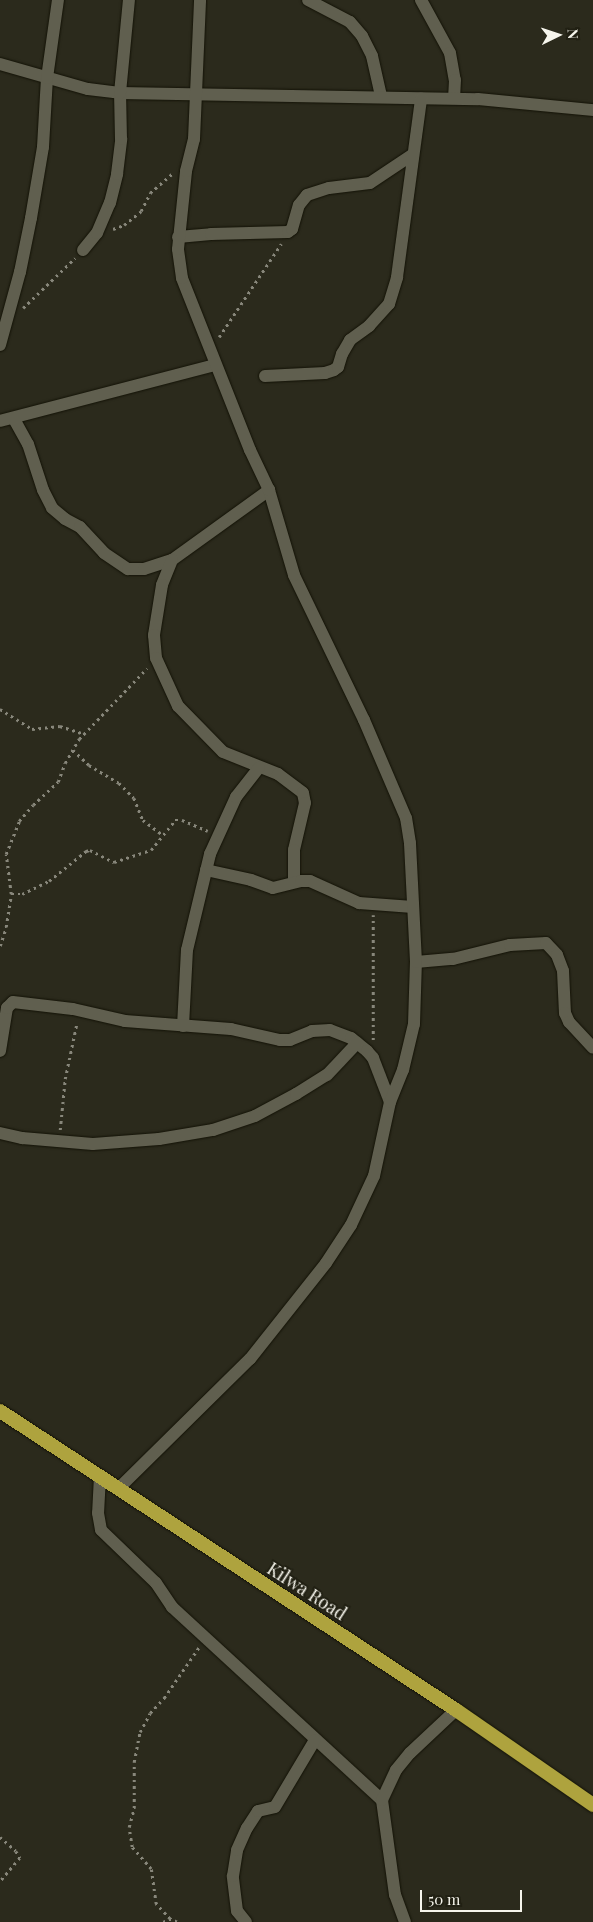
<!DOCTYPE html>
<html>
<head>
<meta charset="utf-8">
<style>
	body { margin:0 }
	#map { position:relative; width:593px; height:1922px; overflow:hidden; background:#2b2a1c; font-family:"Playfair Display",serif }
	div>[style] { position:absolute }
	.path>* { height:2.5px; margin-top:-1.25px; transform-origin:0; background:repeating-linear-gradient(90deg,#88877b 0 2.5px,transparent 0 6.5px) }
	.roads { filter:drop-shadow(0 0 1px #131206) drop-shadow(0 0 1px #131206) }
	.minor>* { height:12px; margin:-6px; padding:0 6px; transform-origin:6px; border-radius:6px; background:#605f4f }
	.trunk>* { height:14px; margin:-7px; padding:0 7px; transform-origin:7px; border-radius:7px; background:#aea33e }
	span { translate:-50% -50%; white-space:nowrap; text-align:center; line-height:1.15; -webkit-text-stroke:4px #212013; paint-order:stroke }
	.street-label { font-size:18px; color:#f6f5ec }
	.north { position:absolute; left:533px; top:10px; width:50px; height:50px; -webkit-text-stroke:4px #212013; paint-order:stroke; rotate:86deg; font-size:14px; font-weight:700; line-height:20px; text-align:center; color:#f6f5ec }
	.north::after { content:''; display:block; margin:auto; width:18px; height:22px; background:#f6f5ec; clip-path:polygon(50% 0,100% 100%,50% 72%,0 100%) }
	.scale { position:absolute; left:420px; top:1890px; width:102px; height:22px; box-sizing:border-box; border:2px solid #f6f5ec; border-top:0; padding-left:6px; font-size:15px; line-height:18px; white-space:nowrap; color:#f6f5ec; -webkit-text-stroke:4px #212013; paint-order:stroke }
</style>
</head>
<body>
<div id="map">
	<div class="path">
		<i style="left:113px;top:229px;width:12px;rotate:-20deg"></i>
		<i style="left:124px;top:225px;width:22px;rotate:-39deg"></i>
		<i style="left:141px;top:211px;width:20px;rotate:-63deg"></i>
		<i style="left:150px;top:193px;width:30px;rotate:-41deg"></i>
		<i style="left:23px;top:308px;width:72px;rotate:-43.9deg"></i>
		<i style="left:219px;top:337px;width:112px;rotate:-56.3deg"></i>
		<i style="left:0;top:709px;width:38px;rotate:32deg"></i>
		<i style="left:32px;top:729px;width:28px;rotate:-6deg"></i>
		<i style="left:60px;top:726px;width:25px;rotate:18deg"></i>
		<i style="left:73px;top:750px;width:22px;rotate:43deg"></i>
		<i style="left:89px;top:765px;width:35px;rotate:31deg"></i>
		<i style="left:119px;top:783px;width:21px;rotate:45deg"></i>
		<i style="left:134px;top:798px;width:24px;rotate:68deg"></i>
		<i style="left:143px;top:820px;width:25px;rotate:37deg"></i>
		<i style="left:11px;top:894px;width:11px"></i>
		<i style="left:22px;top:894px;width:30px;rotate:-26deg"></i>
		<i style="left:49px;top:881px;width:48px;rotate:-39deg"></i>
		<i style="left:86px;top:851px;width:4px;rotate:-14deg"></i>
		<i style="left:90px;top:850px;width:27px;rotate:27deg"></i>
		<i style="left:114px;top:862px;width:39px;rotate:-18deg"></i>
		<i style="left:151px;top:850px;width:38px;rotate:-51deg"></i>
		<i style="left:175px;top:820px;width:7px"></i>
		<i style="left:182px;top:820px;width:28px;rotate:23deg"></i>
		<i style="left:0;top:946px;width:20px;rotate:-72deg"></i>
		<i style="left:6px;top:927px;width:33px;rotate:-81deg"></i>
		<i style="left:11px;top:894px;width:40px;rotate:-97.1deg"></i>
		<i style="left:6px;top:854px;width:35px;rotate:-68deg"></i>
		<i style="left:19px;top:821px;width:21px;rotate:-49deg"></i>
		<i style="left:33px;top:805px;width:34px;rotate:-43deg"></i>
		<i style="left:58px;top:782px;width:20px;rotate:-70deg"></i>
		<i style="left:65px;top:763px;width:28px;rotate:-60deg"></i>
		<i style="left:79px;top:739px;width:98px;rotate:-46.2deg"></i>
		<i style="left:373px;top:1040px;width:125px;rotate:-90deg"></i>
		<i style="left:60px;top:1130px;width:51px;rotate:-84.4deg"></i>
		<i style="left:65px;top:1079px;width:58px;rotate:-78.1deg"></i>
		<i style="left:0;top:1837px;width:21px;rotate:41deg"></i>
		<i style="left:16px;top:1851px;width:8px;rotate:60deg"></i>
		<i style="left:20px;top:1858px;width:31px;rotate:130deg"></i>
		<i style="left:163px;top:1922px;width:8px;rotate:-23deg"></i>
		<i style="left:177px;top:1922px;width:8px;rotate:-157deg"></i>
		<i style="left:170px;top:1919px;width:21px;rotate:-133deg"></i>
		<i style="left:156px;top:1904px;width:35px;rotate:-98deg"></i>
		<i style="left:151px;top:1869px;width:29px;rotate:-131deg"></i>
		<i style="left:132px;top:1847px;width:20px;rotate:-99deg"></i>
		<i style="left:129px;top:1827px;width:20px;rotate:-75deg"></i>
		<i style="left:134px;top:1808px;width:46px;rotate:-90deg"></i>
		<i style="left:134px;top:1762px;width:31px;rotate:-79deg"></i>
		<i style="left:140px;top:1732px;width:21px;rotate:-62deg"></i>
		<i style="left:150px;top:1713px;width:21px;rotate:-47deg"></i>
		<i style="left:164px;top:1698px;width:62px;rotate:-55.5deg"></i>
	</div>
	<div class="roads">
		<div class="minor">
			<i style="left:308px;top:0;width:47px;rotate:27.6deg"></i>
			<i style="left:350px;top:22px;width:18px;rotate:49deg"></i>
			<i style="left:362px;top:36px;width:22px;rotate:63deg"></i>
			<i style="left:372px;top:56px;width:41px;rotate:77.3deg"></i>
			<i style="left:421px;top:0;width:60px;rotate:61.3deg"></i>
			<i style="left:450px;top:53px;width:27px;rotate:80deg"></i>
			<i style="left:455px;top:80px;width:18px;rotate:93deg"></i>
			<i style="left:0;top:64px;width:91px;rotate:15.9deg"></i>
			<i style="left:88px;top:89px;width:32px;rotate:7deg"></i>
			<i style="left:120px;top:93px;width:358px;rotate:1deg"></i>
			<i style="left:478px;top:99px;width:116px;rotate:5.5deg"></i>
			<i style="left:178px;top:237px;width:33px;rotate:-5deg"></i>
			<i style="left:211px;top:234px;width:77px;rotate:-1.5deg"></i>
			<i style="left:288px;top:232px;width:5px;rotate:-37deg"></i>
			<i style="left:292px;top:229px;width:25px;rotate:-74deg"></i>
			<i style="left:299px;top:205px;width:13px;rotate:-51deg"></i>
			<i style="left:307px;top:195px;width:23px;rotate:-18deg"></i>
			<i style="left:329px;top:188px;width:41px;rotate:-7deg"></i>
			<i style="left:370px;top:183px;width:50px;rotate:-33.7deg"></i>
			<i style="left:83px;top:250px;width:22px;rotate:-51deg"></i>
			<i style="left:97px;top:233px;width:33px;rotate:-67deg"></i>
			<i style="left:110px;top:203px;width:30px;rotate:-76deg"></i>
			<i style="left:117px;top:174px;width:35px;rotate:-83deg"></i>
			<i style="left:121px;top:139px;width:46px;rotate:-91.2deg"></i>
			<i style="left:120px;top:93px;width:93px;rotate:-84.5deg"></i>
			<i style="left:0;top:345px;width:76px;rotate:-74.7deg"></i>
			<i style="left:20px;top:272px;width:55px;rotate:-78.5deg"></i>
			<i style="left:31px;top:218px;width:72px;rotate:-80.4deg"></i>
			<i style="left:43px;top:147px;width:69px;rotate:-86.7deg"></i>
			<i style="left:47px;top:78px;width:79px;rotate:-82deg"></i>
			<i style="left:265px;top:376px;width:60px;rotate:-2.9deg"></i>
			<i style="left:325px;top:373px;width:9px;rotate:-18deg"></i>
			<i style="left:334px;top:370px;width:5px;rotate:-37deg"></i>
			<i style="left:338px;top:367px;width:14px;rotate:-73deg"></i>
			<i style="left:342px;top:354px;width:16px;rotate:-60deg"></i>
			<i style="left:350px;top:340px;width:24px;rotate:-36deg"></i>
			<i style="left:369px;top:326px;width:30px;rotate:-48deg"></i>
			<i style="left:389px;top:304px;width:28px;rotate:-73deg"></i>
			<i style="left:397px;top:277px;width:180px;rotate:-82.3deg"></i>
			<i style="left:14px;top:419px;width:29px;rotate:61deg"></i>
			<i style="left:28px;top:444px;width:48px;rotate:71.9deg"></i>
			<i style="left:43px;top:490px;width:20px;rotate:63deg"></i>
			<i style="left:52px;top:508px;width:17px;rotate:40deg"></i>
			<i style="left:65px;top:519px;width:17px;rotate:28deg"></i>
			<i style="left:80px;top:527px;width:35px;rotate:47deg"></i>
			<i style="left:104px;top:553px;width:29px;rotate:34deg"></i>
			<i style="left:128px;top:569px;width:16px"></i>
			<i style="left:144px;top:569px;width:29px;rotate:-18deg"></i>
			<i style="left:172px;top:560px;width:120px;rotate:-35.8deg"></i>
			<i style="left:0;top:421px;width:222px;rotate:-14.6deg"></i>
			<i style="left:172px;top:560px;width:27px;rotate:112deg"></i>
			<i style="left:162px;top:585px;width:51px;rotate:99.1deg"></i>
			<i style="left:154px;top:635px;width:23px;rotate:85deg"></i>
			<i style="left:156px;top:658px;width:53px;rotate:65.4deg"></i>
			<i style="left:178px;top:706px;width:64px;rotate:45.6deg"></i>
			<i style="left:223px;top:752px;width:59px;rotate:21.8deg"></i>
			<i style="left:278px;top:774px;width:31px;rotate:37deg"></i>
			<i style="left:303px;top:793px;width:10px;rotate:79deg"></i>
			<i style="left:305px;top:803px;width:48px;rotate:103.2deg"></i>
			<i style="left:294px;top:850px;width:32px;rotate:90deg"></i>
			<i style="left:206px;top:870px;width:46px;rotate:12.5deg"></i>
			<i style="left:251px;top:880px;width:23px;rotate:20deg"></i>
			<i style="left:273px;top:888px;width:29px;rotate:-14deg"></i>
			<i style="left:301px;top:881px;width:9px"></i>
			<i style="left:310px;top:881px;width:54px;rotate:24.2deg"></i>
			<i style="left:359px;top:903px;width:54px;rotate:4.2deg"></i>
			<i style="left:416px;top:962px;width:37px;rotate:-5deg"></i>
			<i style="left:453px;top:959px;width:59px;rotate:-13.8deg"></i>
			<i style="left:510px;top:945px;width:36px;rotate:-3deg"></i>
			<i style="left:546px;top:943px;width:16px;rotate:47deg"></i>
			<i style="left:557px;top:955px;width:17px;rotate:69deg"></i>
			<i style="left:563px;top:971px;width:42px;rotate:87.3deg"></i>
			<i style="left:565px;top:1013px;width:10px;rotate:66deg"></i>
			<i style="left:569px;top:1022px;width:35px;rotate:47deg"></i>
			<i style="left:183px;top:1026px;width:76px;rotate:-87deg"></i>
			<i style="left:187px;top:950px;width:99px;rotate:-76.5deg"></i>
			<i style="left:210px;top:854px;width:63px;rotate:-65.5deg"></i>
			<i style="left:236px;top:797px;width:37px;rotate:-52deg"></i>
			<i style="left:0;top:1051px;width:44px;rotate:-80.8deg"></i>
			<i style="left:7px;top:1008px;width:8px;rotate:-45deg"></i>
			<i style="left:13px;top:1002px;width:60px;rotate:6.7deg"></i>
			<i style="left:73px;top:1009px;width:53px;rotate:13deg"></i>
			<i style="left:125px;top:1021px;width:106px;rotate:4.3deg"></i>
			<i style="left:231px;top:1029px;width:50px;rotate:12.7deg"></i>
			<i style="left:280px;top:1040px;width:10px"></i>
			<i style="left:290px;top:1040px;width:24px;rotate:-22deg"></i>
			<i style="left:312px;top:1031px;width:18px;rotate:-3deg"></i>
			<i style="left:330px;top:1030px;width:22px;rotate:21deg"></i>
			<i style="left:351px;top:1038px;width:21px;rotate:39deg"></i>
			<i style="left:367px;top:1051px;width:9px;rotate:49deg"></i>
			<i style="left:373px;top:1058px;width:47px;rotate:68.9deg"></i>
			<i style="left:0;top:1133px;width:23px;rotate:13deg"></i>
			<i style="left:22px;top:1138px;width:71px;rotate:4.8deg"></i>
			<i style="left:93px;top:1144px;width:66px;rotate:-4.3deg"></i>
			<i style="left:159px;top:1139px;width:55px;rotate:-9.5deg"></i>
			<i style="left:213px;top:1130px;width:44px;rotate:-18.4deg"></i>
			<i style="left:255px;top:1116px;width:47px;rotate:-28.2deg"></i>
			<i style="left:296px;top:1094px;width:36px;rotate:-32deg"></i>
			<i style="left:327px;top:1075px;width:44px;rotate:-46.8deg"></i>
			<i style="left:100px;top:1476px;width:37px;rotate:93deg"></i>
			<i style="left:98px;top:1513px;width:17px;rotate:80deg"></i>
			<i style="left:101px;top:1530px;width:76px;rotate:43.9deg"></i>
			<i style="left:156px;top:1583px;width:29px;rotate:56deg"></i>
			<i style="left:172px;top:1607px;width:285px;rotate:42.6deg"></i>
			<i style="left:118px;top:1489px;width:185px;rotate:-44.6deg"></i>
			<i style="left:250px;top:1359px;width:122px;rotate:-51.6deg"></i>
			<i style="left:326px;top:1263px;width:45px;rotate:-56.7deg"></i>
			<i style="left:351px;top:1225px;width:54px;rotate:-64.9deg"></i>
			<i style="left:374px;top:1176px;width:76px;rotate:-77.8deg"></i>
			<i style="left:390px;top:1102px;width:35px;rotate:-68deg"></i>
			<i style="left:403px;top:1070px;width:47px;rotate:-76.6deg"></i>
			<i style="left:414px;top:1024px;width:62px;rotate:-88.2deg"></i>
			<i style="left:416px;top:962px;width:119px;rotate:-92.9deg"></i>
			<i style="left:410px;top:843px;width:25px;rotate:-99deg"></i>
			<i style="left:406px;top:818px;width:107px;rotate:-113.2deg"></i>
			<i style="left:364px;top:720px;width:161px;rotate:-115.8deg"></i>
			<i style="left:294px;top:575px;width:89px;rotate:-106.4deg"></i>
			<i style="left:269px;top:490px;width:44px;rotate:-115.4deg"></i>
			<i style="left:250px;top:450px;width:185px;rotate:-111.6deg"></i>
			<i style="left:182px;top:278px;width:29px;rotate:-98deg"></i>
			<i style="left:178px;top:249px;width:78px;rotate:-84.1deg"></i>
			<i style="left:186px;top:171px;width:33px;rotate:-76deg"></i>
			<i style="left:194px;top:139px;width:139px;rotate:-87.5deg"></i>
			<i style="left:246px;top:1922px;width:14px;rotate:-129deg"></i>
			<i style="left:237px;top:1911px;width:35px;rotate:-97deg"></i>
			<i style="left:233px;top:1876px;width:26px;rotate:-81deg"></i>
			<i style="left:237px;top:1850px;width:24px;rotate:-66deg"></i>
			<i style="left:247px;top:1828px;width:20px;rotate:-57deg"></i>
			<i style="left:258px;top:1811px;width:17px;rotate:-13deg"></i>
			<i style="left:275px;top:1807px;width:78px;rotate:-59.2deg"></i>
			<i style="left:405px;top:1922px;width:29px;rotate:-110deg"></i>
			<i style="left:395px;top:1895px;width:96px;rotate:-97.8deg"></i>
			<i style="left:382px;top:1800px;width:33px;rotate:-65deg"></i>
			<i style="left:396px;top:1770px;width:22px;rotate:-51deg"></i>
			<i style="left:410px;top:1753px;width:63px;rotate:-43.1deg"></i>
		</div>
		<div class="trunk">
			<i style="left:0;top:1411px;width:545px;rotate:33.25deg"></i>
			<i style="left:456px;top:1710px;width:167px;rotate:34.7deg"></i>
		</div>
	</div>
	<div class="street-label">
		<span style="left:307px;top:1591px;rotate:33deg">Kilwa Road</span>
	</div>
	<div class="north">N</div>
	<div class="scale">50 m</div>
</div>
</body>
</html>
